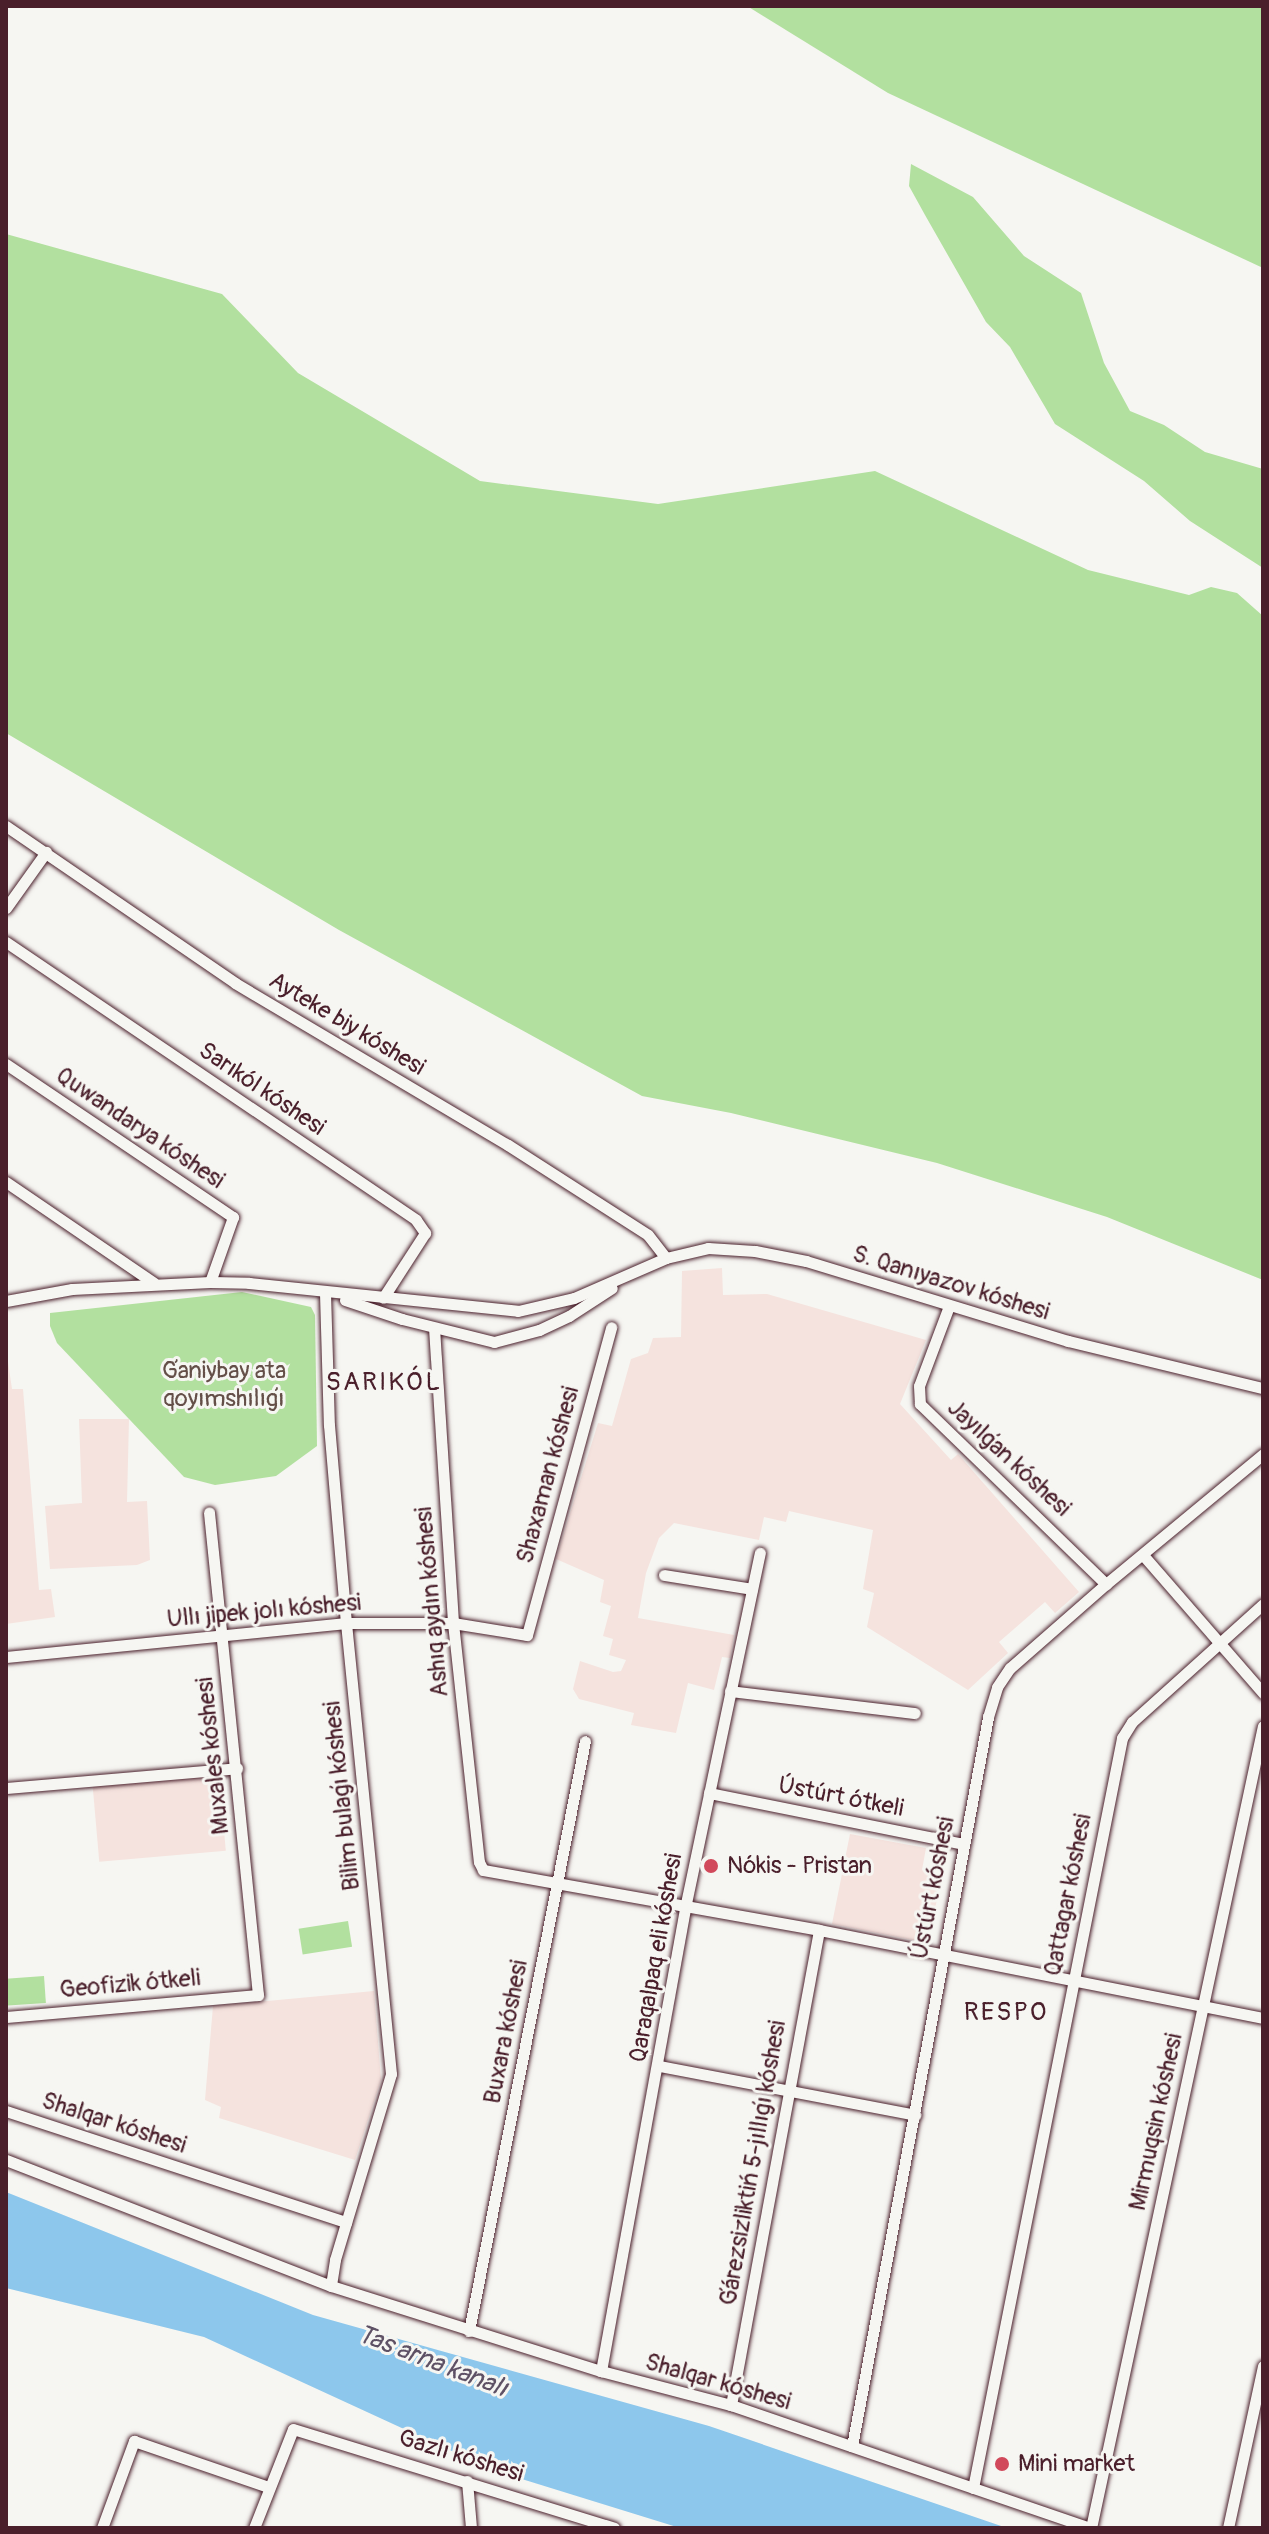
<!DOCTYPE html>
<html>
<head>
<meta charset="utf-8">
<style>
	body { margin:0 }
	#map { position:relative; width:1269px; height:2534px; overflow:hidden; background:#f6f6f2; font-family:Pangolin,sans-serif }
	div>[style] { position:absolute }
	.built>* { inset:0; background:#f5e3de; transform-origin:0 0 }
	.green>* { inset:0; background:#b2e09f; transform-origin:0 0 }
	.water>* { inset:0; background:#8dc7ec }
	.roads { filter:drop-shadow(0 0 2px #4a1f2b) drop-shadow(0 0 2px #4a1f2b) }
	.minor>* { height:11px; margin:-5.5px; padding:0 5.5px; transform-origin:5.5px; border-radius:5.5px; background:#f6f6f2 }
	.dots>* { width:22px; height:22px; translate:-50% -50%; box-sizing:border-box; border:4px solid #f6f6f2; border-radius:50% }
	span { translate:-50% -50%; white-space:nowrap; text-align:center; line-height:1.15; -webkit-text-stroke:6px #f6f6f2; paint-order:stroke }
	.street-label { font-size:24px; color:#4a1f2b }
	.park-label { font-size:24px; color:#644f48 }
	.poi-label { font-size:24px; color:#4a1f2b }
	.left { translate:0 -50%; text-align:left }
	.neighbourhood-label { font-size:26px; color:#4a1f2b; letter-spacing:2px }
	.water-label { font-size:26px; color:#5e5165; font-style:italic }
	.frame { position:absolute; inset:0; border:8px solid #4a1f2b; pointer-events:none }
</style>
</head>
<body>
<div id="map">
	<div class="built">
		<i style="clip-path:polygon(722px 1268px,723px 1295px,767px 1294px,926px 1340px,900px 1404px,951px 1460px,958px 1454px,1079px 1592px,1055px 1613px,1045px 1602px,999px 1642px,1008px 1653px,968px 1690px,867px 1627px,874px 1593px,863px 1589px,873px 1530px,789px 1511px,786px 1522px,764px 1517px,759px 1540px,674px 1523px,659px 1538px,646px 1573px,638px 1618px,734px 1635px,730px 1658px,722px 1657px,714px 1690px,688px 1683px,676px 1733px,631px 1725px,634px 1713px,579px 1699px,573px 1689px,580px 1661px,613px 1672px,621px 1671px,626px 1660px,609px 1655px,613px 1639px,603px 1636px,611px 1606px,600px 1602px,604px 1580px,556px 1559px,598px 1423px,612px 1426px,631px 1359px,648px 1353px,653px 1338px,681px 1337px,682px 1271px)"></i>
		<i style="clip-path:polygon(6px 1348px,12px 1389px,23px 1389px,39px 1590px,51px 1589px,55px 1617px,6px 1624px)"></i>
		<i style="clip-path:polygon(79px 1419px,129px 1419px,127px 1502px,147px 1501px,150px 1560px,137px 1565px,50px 1569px,45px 1506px,82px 1503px)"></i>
		<i style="left:219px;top:1773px;width:78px;height:127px;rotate:85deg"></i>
		<i style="clip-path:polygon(850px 1834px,926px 1848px,922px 1870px,942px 1875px,928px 1943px,832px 1924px)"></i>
		<i style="clip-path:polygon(374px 1991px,381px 2080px,355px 2160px,219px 2118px,221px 2107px,205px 2100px,213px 2006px)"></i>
	</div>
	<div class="green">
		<i style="clip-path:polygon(747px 6px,1263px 6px,1263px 268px,888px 93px)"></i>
		<i style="clip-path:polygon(911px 164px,973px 197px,1024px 256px,1081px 293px,1104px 363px,1130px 411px,1164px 425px,1205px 452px,1263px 469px,1263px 568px,1190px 521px,1144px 481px,1055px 424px,1010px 347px,986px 322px,925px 215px,909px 186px)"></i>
		<i style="clip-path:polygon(6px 234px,222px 294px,298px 373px,480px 481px,658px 504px,875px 471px,1088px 570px,1189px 595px,1211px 587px,1237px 593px,1263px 616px,1263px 1280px,1107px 1217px,937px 1163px,731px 1113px,642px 1096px,339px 930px,6px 733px)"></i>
		<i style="clip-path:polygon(242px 1292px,311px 1307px,315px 1315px,317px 1446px,276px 1476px,215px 1485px,184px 1477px,57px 1343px,50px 1326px,50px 1313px)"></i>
		<i style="left:348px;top:1921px;width:26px;height:50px;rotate:81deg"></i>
		<i style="left:44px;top:1976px;width:27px;height:38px;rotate:86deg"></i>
	</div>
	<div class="water">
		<i style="clip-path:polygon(6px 2192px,313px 2315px,709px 2426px,1007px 2528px,680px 2528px,493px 2470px,204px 2337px,6px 2288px)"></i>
	</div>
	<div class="roads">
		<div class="minor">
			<i style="left:6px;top:826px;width:278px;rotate:34.4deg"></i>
			<i style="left:235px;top:983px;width:317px;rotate:30.7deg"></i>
			<i style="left:508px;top:1145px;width:166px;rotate:32.7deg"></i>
			<i style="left:648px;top:1235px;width:29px;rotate:52deg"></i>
			<i style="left:6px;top:908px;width:69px;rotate:-54.5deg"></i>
			<i style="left:6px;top:942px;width:495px;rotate:34.1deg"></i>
			<i style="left:416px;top:1220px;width:16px;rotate:55deg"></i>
			<i style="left:425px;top:1233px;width:77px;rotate:122.9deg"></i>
			<i style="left:6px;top:1064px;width:274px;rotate:34deg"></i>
			<i style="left:233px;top:1217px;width:69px;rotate:109.5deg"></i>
			<i style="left:6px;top:1182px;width:179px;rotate:34.3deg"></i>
			<i style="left:325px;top:1293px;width:132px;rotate:88.3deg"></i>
			<i style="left:329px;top:1425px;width:199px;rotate:85.1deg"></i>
			<i style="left:346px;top:1623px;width:453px;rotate:84.3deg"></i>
			<i style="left:391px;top:2074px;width:194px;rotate:106.8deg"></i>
			<i style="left:335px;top:2260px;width:26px;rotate:99deg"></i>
			<i style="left:345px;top:1300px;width:60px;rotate:18.4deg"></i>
			<i style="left:402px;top:1319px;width:95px;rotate:14deg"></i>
			<i style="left:494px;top:1342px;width:47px;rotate:-14.9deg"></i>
			<i style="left:539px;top:1330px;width:33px;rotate:-25deg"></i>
			<i style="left:569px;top:1316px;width:51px;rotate:-33.1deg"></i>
			<i style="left:6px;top:1301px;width:67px;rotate:-10.3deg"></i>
			<i style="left:72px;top:1289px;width:138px;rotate:-2.9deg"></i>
			<i style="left:210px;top:1282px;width:39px;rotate:1deg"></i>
			<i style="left:249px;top:1283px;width:270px;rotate:5.9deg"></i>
			<i style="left:518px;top:1311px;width:57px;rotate:-13.1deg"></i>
			<i style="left:574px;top:1298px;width:100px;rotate:-23.5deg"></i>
			<i style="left:666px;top:1258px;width:43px;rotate:-13.4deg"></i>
			<i style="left:708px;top:1248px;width:47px;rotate:3.7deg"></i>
			<i style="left:755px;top:1251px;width:52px;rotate:11.1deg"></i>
			<i style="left:806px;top:1261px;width:274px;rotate:17deg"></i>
			<i style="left:1068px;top:1341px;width:201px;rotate:13.6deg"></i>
			<i style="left:949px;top:1306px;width:85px;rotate:110.6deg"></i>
			<i style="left:919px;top:1386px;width:18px;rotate:87deg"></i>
			<i style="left:920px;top:1404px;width:259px;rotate:44.1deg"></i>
			<i style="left:434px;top:1328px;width:296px;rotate:86.3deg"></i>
			<i style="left:453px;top:1623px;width:240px;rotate:83.8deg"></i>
			<i style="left:479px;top:1862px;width:9px;rotate:63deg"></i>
			<i style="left:483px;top:1870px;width:341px;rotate:10.1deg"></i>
			<i style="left:819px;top:1930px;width:453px;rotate:11.2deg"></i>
			<i style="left:1143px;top:1555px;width:183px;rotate:49deg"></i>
			<i style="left:664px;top:1575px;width:89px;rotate:9deg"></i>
			<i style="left:6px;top:1657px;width:342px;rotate:-5.7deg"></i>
			<i style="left:346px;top:1623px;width:107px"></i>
			<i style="left:453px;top:1623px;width:75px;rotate:9.2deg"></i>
			<i style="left:527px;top:1635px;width:319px;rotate:-74.7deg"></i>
			<i style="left:730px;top:1691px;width:186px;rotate:6.8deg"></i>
			<i style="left:6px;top:1788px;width:232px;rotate:-4.9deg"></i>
			<i style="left:709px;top:1793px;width:260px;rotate:11.3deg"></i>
			<i style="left:6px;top:2017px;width:253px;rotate:-5deg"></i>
			<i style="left:258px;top:1995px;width:485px;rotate:-95.8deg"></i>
			<i style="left:659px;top:2066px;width:261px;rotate:10.8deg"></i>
			<i style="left:6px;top:2111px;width:358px;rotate:18.1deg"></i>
			<i style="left:6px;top:2160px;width:349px;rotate:21.2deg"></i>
			<i style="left:331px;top:2286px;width:283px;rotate:17.5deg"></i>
			<i style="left:601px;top:2371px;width:134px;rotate:14.7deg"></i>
			<i style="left:731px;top:2405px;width:380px;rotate:18.9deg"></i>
			<i style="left:469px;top:2331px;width:601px;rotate:-78.88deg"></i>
			<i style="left:601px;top:2371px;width:471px;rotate:-79.7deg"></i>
			<i style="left:685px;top:1908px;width:363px;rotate:-78.1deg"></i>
			<i style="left:731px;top:2405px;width:483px;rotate:-79.5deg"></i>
			<i style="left:852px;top:2446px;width:742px;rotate:-79.43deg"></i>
			<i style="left:988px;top:1717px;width:31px;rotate:-73deg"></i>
			<i style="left:997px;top:1687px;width:23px;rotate:-56deg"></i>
			<i style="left:1010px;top:1668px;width:128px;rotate:-41.2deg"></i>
			<i style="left:1106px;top:1584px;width:204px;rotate:-39.6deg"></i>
			<i style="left:467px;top:2481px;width:47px;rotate:85.1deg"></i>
			<i style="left:973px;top:2488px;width:765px;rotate:-78.76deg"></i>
			<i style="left:1122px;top:1738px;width:19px;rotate:-58deg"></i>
			<i style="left:1132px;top:1722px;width:176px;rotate:-42deg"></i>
			<i style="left:102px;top:2528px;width:93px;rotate:-69.8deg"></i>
			<i style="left:134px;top:2441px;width:142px;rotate:18.9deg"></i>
			<i style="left:254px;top:2528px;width:106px;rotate:-68.5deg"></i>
			<i style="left:293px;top:2429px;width:336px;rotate:17.1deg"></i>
			<i style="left:1091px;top:2528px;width:820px;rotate:-77.9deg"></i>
			<i style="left:1228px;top:2528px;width:166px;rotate:-77.8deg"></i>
		</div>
	</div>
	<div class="dots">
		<i style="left:711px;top:1866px;background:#d1495b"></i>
		<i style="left:1002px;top:2464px;background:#d1495b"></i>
	</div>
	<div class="street-label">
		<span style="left:347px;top:1024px;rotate:31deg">Ayteke biy kóshesi</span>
		<span style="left:262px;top:1089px;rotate:34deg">Sarıkól kóshesi</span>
		<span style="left:140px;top:1128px;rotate:34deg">Quwandarya kóshesi</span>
		<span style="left:951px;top:1283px;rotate:17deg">S. Qanıyazov kóshesi</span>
		<span style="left:1009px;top:1458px;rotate:43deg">Jayılǵan kóshesi</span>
		<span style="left:548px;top:1475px;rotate:-75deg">Shaxaman kóshesi</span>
		<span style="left:432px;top:1602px;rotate:-95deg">Ashıq aydın kóshesi</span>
		<span style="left:264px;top:1611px;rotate:-5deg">Ullı jipek jolı kóshesi</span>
		<span style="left:213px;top:1756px;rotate:-96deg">Muxales kóshesi</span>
		<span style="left:342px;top:1796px;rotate:-96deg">Bilim bulaǵı kóshesi</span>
		<span style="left:841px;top:1797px;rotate:11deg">Ústúrt ótkeli</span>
		<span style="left:933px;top:1888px;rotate:-79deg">Ústúrt kóshesi</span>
		<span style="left:1068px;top:1895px;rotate:-79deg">Qattagar kóshesi</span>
		<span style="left:656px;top:1958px;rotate:-80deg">Qaraqalpaq eli kóshesi</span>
		<span style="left:130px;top:1984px;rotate:-5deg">Geofizik ótkeli</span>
		<span style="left:506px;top:2032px;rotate:-79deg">Buxara kóshesi</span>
		<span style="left:1156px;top:2122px;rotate:-78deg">Mirmuqsin kóshesi</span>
		<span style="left:114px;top:2123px;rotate:18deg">Shalqar kóshesi</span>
		<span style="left:753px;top:2163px;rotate:-80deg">Ǵárezsizliktiń 5-jıllıǵı kóshesi</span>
		<span style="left:718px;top:2382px;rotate:16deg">Shalqar kóshesi</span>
		<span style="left:461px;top:2456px;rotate:17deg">Gazlı kóshesi</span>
	</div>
	<div class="park-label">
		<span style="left:224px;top:1385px">Ǵaniybay ata<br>qoyımshılıǵı</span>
	</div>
	<div class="poi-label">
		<span class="left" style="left:727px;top:1866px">Nókis - Pristan</span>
		<span class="left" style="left:1018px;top:2464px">Mini market</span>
	</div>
	<div class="neighbourhood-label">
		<span style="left:384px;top:1383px">SARIKÓL</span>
		<span style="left:1006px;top:2013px">RESPO</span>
	</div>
	<div class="water-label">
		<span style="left:432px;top:2362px;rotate:21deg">Tas arna kanalı</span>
	</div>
	<div class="frame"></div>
</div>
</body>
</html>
